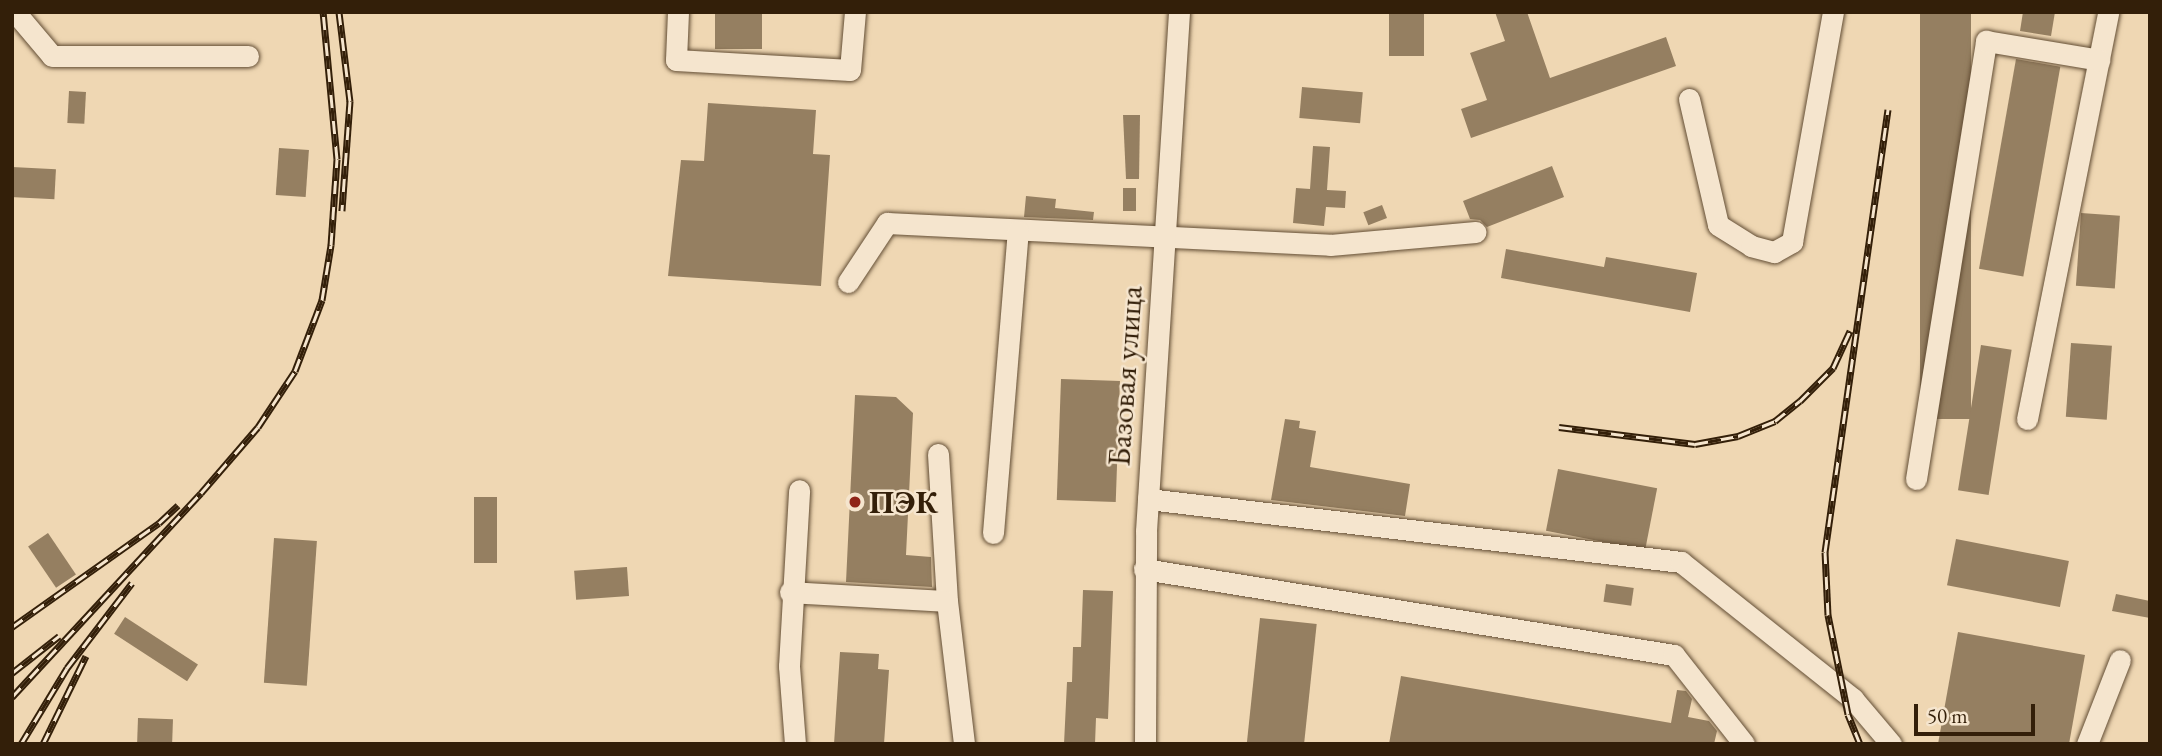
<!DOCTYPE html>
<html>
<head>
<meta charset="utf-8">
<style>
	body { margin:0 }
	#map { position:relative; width:2162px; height:756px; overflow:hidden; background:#efd7b3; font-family:"EB Garamond",serif }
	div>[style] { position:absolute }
	.building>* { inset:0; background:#957f61; transform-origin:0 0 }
	.roads { filter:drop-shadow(0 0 2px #624d34) drop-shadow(0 0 2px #624d34) }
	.minor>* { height:21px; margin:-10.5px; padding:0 10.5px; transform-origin:10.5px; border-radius:10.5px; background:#f5e5ce }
	.rail>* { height:7px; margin-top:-3.5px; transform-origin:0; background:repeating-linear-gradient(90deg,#f5e5ce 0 13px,#331f09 0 26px); box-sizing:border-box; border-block:2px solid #331f09 }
	.dots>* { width:19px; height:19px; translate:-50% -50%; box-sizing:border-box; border:4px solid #f5e5ce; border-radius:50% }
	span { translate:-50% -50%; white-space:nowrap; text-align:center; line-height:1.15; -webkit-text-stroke:5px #f5e5ce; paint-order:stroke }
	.street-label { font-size:32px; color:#331f09 }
	.poi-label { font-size:32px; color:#331f09; font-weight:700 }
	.left { translate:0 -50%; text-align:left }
	.frame { position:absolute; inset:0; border:14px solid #331f09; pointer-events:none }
	.scale { position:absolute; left:1914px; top:704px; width:121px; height:32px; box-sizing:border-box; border:4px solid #331f09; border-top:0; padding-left:9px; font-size:21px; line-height:24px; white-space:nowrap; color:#331f09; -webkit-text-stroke:5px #f5e5ce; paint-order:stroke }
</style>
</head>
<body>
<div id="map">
	<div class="building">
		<i style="left:715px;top:12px;width:47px;height:37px"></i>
		<i style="left:1389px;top:12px;width:35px;height:44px"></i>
		<i style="clip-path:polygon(1495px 12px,1527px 12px,1550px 78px,1666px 37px,1676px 66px,1471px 138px,1461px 109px,1487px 100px,1470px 53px,1505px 41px)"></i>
		<i style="left:1920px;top:12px;width:51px;height:407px"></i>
		<i style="clip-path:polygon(2023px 12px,2055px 12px,2051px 36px,2020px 31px)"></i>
		<i style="left:2016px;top:59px;width:45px;height:213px;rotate:10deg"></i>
		<i style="left:1302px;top:87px;width:61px;height:31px;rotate:5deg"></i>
		<i style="left:69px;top:91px;width:17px;height:32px;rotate:3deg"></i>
		<i style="clip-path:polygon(708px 103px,816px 110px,813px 154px,830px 155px,821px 286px,668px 276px,681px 160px,704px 161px)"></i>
		<i style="clip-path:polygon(1123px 115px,1140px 115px,1139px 179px,1126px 179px)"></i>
		<i style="clip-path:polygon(1313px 146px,1330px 147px,1327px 190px,1346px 191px,1345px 208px,1326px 207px,1324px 226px,1293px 223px,1296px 188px,1310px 189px)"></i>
		<i style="left:279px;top:148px;width:30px;height:47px;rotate:4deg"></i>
		<i style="clip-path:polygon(1552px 166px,1564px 197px,1487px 227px,1480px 220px,1470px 219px,1463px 201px)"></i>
		<i style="left:12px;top:167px;width:44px;height:30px;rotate:3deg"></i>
		<i style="left:1123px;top:188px;width:13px;height:23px"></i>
		<i style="clip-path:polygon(1026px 196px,1056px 199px,1055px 208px,1094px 212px,1093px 220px,1024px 217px)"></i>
		<i style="left:1382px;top:205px;width:14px;height:20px;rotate:69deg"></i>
		<i style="left:2081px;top:213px;width:39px;height:73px;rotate:4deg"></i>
		<i style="clip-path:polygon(1506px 249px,1604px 267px,1606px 257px,1697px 273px,1690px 312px,1501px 278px)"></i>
		<i style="left:2071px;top:343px;width:41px;height:74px;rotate:4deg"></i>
		<i style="left:1981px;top:345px;width:31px;height:147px;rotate:9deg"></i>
		<i style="left:1061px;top:379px;width:59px;height:121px;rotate:2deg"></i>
		<i style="clip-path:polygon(855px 395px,896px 397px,913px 413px,906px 555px,931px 557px,932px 587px,846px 582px)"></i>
		<i style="clip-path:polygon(1285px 419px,1300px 421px,1299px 428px,1316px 431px,1310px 467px,1410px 484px,1405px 516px,1271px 500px)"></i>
		<i style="left:1558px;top:469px;width:101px;height:63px;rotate:11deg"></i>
		<i style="left:474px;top:497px;width:23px;height:66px"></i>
		<i style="left:48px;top:533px;width:50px;height:24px;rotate:56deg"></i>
		<i style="left:274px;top:538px;width:43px;height:145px;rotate:4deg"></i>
		<i style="left:1956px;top:539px;width:115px;height:47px;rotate:11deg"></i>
		<i style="left:627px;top:567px;width:29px;height:53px;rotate:86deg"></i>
		<i style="left:1606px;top:584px;width:28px;height:18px;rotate:8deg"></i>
		<i style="clip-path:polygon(1083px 590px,1113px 591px,1108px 719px,1096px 718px,1095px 744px,1064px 744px,1067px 682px,1072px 682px,1073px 647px,1081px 647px)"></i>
		<i style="clip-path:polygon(2116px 594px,2150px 601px,2150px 618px,2112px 611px)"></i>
		<i style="left:125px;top:617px;width:87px;height:20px;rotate:33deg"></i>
		<i style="left:1260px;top:618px;width:57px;height:127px;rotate:6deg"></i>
		<i style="clip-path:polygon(1958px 632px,2085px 655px,2069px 744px,1938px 744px)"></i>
		<i style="clip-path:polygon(840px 652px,879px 654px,878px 669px,889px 670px,884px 744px,834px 744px)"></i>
		<i style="clip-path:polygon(1401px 676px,1671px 723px,1677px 690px,1686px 691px,1692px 699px,1688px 717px,1709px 721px,1717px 731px,1714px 744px,1389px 744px)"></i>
		<i style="left:138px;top:718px;width:35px;height:26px;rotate:2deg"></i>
	</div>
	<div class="roads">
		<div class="minor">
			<i style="left:15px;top:12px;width:57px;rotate:49.9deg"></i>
			<i style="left:52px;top:56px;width:196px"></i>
			<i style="left:678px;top:12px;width:48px;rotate:92.4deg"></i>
			<i style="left:676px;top:60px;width:174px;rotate:3.3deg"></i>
			<i style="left:850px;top:70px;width:58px;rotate:-85.1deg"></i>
			<i style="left:1689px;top:99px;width:129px;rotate:77deg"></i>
			<i style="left:1718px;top:225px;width:39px;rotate:32deg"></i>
			<i style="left:1751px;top:246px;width:24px;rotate:15deg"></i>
			<i style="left:1774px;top:252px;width:21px;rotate:-29deg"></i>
			<i style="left:1792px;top:242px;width:234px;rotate:-79.9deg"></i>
			<i style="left:848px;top:282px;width:71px;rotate:-56.5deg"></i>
			<i style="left:887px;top:223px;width:444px;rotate:2.8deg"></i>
			<i style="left:1330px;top:245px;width:146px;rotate:-5.1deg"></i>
			<i style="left:2027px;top:419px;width:415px;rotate:-78.7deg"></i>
			<i style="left:938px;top:454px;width:147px;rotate:86.5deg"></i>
			<i style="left:947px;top:601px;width:144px;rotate:83.2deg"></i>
			<i style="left:1916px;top:479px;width:444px;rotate:-80.9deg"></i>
			<i style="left:1986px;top:41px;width:115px;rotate:9.5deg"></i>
			<i style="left:1148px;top:499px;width:537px;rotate:6.74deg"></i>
			<i style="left:1681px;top:562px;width:220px;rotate:38.5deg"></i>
			<i style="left:1853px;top:699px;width:59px;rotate:49.8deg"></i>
			<i style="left:993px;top:533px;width:303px;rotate:-85.3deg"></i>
			<i style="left:1144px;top:569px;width:537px;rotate:9.22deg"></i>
			<i style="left:1674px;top:655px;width:113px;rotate:51.8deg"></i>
			<i style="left:790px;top:592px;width:157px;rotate:3.3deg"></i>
			<i style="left:795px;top:744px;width:78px;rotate:-94.4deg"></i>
			<i style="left:789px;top:666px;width:176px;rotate:-86.7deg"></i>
			<i style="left:1145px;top:744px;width:213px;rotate:-89.7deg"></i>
			<i style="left:1146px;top:531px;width:520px;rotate:-86.36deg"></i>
			<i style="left:2087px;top:744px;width:90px;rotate:-68.6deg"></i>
		</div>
	</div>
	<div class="rail">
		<i style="left:339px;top:12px;width:90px;rotate:83deg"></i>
		<i style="left:350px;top:101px;width:110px;rotate:94.2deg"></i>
		<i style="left:1559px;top:427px;width:137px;rotate:7.1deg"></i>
		<i style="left:1695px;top:444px;width:44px;rotate:-10.5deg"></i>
		<i style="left:1738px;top:436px;width:40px;rotate:-22deg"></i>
		<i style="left:1775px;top:421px;width:32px;rotate:-39deg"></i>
		<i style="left:1800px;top:401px;width:47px;rotate:-45deg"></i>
		<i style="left:1833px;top:368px;width:41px;rotate:-65.3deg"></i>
		<i style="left:12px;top:627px;width:180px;rotate:-35.3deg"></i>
		<i style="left:159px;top:523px;width:26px;rotate:-43deg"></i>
		<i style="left:12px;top:673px;width:60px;rotate:-38.2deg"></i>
		<i style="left:12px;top:697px;width:278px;rotate:-47.2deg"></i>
		<i style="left:201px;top:493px;width:87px;rotate:-49.2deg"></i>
		<i style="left:258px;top:427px;width:67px;rotate:-56.5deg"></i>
		<i style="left:295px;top:371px;width:76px;rotate:-69.2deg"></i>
		<i style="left:322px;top:300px;width:56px;rotate:-80.7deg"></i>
		<i style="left:331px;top:245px;width:86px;rotate:-86deg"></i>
		<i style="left:337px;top:159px;width:148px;rotate:-95.4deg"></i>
		<i style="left:21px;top:744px;width:89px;rotate:-58.8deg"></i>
		<i style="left:67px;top:668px;width:107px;rotate:-52.6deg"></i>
		<i style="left:43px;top:744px;width:98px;rotate:-64deg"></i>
		<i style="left:1860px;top:744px;width:32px;rotate:-112deg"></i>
		<i style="left:1848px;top:714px;width:101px;rotate:-101.4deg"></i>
		<i style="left:1828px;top:615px;width:63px;rotate:-92.7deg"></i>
		<i style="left:1825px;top:552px;width:447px;rotate:-81.9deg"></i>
	</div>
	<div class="dots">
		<i style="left:855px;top:502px;background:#8f2418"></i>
	</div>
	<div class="street-label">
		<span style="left:1125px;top:376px;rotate:-86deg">Базовая улица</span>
	</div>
	<div class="poi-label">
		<span class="left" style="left:869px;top:502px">ПЭК</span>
	</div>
	<div class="frame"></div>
	<div class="scale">50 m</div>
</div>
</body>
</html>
